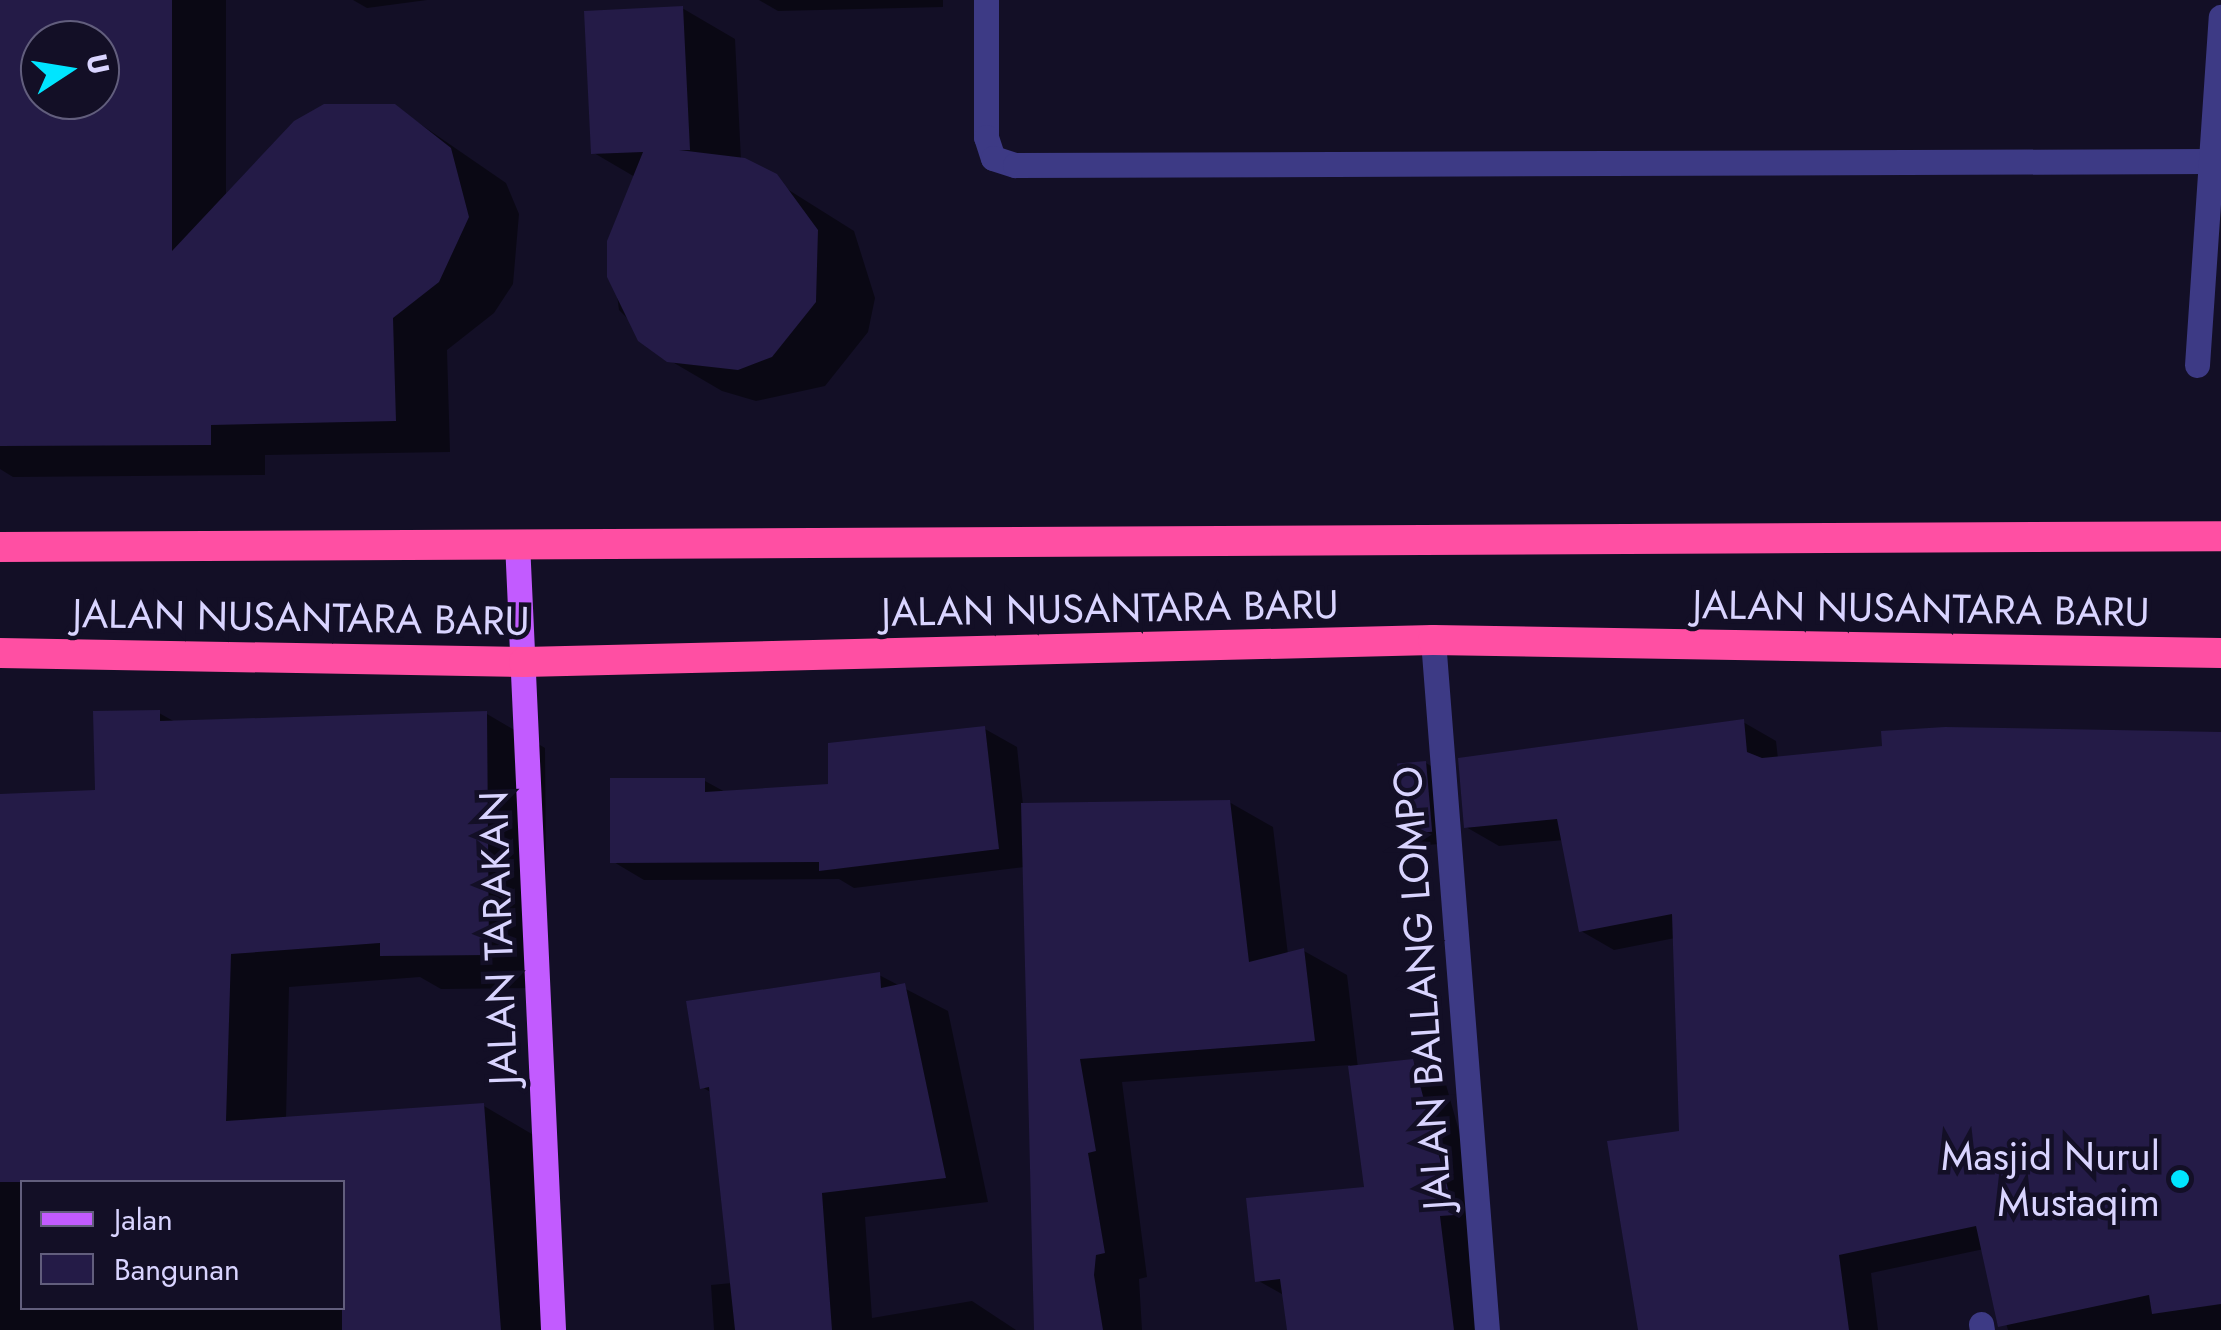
<!DOCTYPE html>
<html>
<head>
<meta charset="utf-8">
<style>
	body { margin:0 }
	#map { position:relative; width:2221px; height:1330px; overflow:hidden; background:#130f26; font-family:Jost,sans-serif }
	div>[style] { position:absolute }
	.shadow>* { inset:0; background:#0007 }
	.building>* { inset:0; background:#241b47; transform-origin:0 0 }
	.minor>* { height:25px; margin:-12.5px; padding:0 12.5px; transform-origin:12.5px; border-radius:12.5px; background:#3d3a85 }
	.major>* { height:25px; margin:-12.5px; padding:0 12.5px; transform-origin:12.5px; border-radius:12.5px; background:#c25bff }
	.highway>* { height:30px; margin:-15px; padding:0 15px; transform-origin:15px; border-radius:15px; background:#ff4fa3 }
	.dots>* { width:28px; height:28px; translate:-50% -50%; box-sizing:border-box; border:5px solid #130f26; border-radius:50% }
	span { translate:-50% -50%; white-space:nowrap; text-align:center; line-height:1.15; -webkit-text-stroke:9px #130f26; paint-order:stroke }
	.street-label { font-size:40px; color:#d9d4ff }
	.poi-label { font-size:40px; color:#d9d4ff }
	.right { translate:-100% -50%; text-align:right }
	.legend { position:absolute; left:20px; top:1180px; width:325px; height:130px; box-sizing:border-box; background:#130f26; border:2px solid #625e7d; margin:0; padding:12px 18px; list-style:none; font-size:30px; color:#d9d4ff }
	.legend li { display:flex; align-items:center; gap:20px; height:50px }
	.legend b { width:50px; border:2px solid #625e7d }
	.north { position:absolute; left:20px; top:20px; width:100px; height:100px; box-sizing:border-box; background:#130f26; border:2px solid #625e7d; border-radius:50%; rotate:78deg; font-size:28px; font-weight:700; line-height:40px; text-align:center; color:#d9d4ff }
	.north::after { content:''; display:block; margin:auto; width:35px; height:45px; background:#00e5ff; clip-path:polygon(50% 0,100% 100%,50% 72%,0 100%) }
</style>
</head>
<body>
<div id="map">
	<div class="shadow">
		<i style="clip-path:polygon(evenodd,0 0,226px 0,226px 197px,394px 106px,506px 183px,519px 214px,513px 284px,494px 313px,447px 350px,450px 452px,265px 455px,265px 475px,13px 477px,0 469px,0 0,40px 40px,100px 40px,100px 100px,40px 100px,40px 40px)"></i>
		<i style="clip-path:polygon(353px 0,427px 0,367px 8px)"></i>
		<i style="clip-path:polygon(759px 0,943px 0,943px 7px,778px 11px)"></i>
		<i style="clip-path:polygon(682px 8px,735px 39px,741px 160px,854px 231px,875px 298px,868px 332px,825px 386px,756px 401px,722px 391px,669px 360px,619px 310px,610px 241px,635px 177px,594px 153px)"></i>
		<i style="clip-path:polygon(evenodd,159px 713px,177px 723px,487px 714px,545px 748px,547px 988px,441px 989px,420px 977px,289px 987px,286px 1119px,484px 1106px,542px 1140px,556px 1330px,0 1330px,0 797px,98px 792px,159px 713px,22px 1182px,342px 1182px,342px 1308px,22px 1308px,22px 1182px)"></i>
		<i style="clip-path:polygon(1743px 722px,1776px 741px,1778px 759px,2221px 732px,2221px 1330px,2008px 1330px,1984px 1249px,1871px 1273px,1878px 1330px,1641px 1330px,1681px 1133px,1675px 938px,1614px 950px,1581px 931px,1564px 840px,1499px 846px,1466px 827px)"></i>
		<i style="clip-path:polygon(985px 729px,1017px 747px,1023px 805px,1229px 802px,1273px 827px,1288px 955px,1304px 951px,1347px 975px,1358px 1068px,1412px 1062px,1445px 1081px,1487px 1232px,1484px 1330px,1290px 1330px,1287px 1297px,1257px 1280px,1367px 1189px,1350px 1065px,1122px 1082px,1147px 1277px,1139px 1279px,1142px 1330px,1036px 1330px,1025px 867px,854px 888px,839px 879px,644px 880px,612px 861px,705px 781px,727px 793px,831px 786px)"></i>
		<i style="clip-path:polygon(1426px 763px,1447px 776px,1452px 843px,1427px 845px,1406px 833px)"></i>
		<i style="clip-path:polygon(879px 975px,948px 1011px,988px 1202px,865px 1217px,872px 1318px,972px 1301px,1016px 1330px,714px 1330px,711px 1285px,732px 1283px,712px 1093px,702px 1087px)"></i>
	</div>
	<div class="building">
		<i style="clip-path:polygon(evenodd,0 0,172px 0,172px 251px,294px 121px,324px 104px,395px 104px,451px 148px,469px 217px,439px 282px,393px 318px,396px 421px,211px 425px,211px 445px,0 446px,0 0,40px 40px,100px 40px,100px 100px,40px 100px,40px 40px)"></i>
		<i style="clip-path:polygon(683px 6px,690px 150px,679px 150px,745px 158px,777px 174px,818px 230px,816px 302px,772px 357px,738px 370px,667px 362px,638px 341px,607px 277px,607px 241px,643px 152px,591px 154px,584px 11px)"></i>
		<i style="clip-path:polygon(160px 710px,160px 721px,487px 711px,489px 955px,380px 956px,380px 943px,231px 954px,226px 1121px,484px 1103px,501px 1330px,342px 1330px,342px 1182px,0 1182px,0 794px,95px 790px,93px 711px)"></i>
		<i style="clip-path:polygon(1744px 719px,1747px 752px,1762px 758px,1882px 746px,1881px 731px,1945px 727px,2221px 732px,2221px 1304px,2152px 1314px,2149px 1295px,1998px 1327px,1976px 1226px,1839px 1255px,1849px 1330px,1638px 1330px,1607px 1141px,1679px 1131px,1672px 914px,1579px 932px,1557px 819px,1464px 828px,1458px 758px)"></i>
		<i style="clip-path:polygon(985px 726px,999px 849px,819px 871px,819px 862px,610px 863px,610px 778px,705px 778px,705px 792px,828px 784px,828px 743px)"></i>
		<i style="left:1426px;top:761px;width:71px;height:29px;rotate:85deg"></i>
		<i style="clip-path:polygon(1230px 800px,1249px 962px,1304px 948px,1315px 1041px,1080px 1059px,1096px 1151px,1088px 1153px,1105px 1253px,1096px 1255px,1094px 1275px,1103px 1330px,1034px 1330px,1021px 803px)"></i>
		<i style="clip-path:polygon(880px 972px,881px 988px,905px 983px,946px 1178px,822px 1193px,832px 1330px,735px 1330px,709px 1087px,700px 1089px,686px 1001px)"></i>
		<i style="clip-path:polygon(1413px 1059px,1455px 1215px,1440px 1216px,1454px 1330px,1287px 1330px,1280px 1279px,1255px 1282px,1246px 1198px,1364px 1187px,1348px 1066px)"></i>
	</div>
	<div class="minor">
		<i style="left:986px;top:0;width:137px;rotate:90deg"></i>
		<i style="left:986px;top:137px;width:22px;rotate:72deg"></i>
		<i style="left:993px;top:158px;width:23px;rotate:18deg"></i>
		<i style="left:1015px;top:165px;width:1194px;rotate:-0.19deg"></i>
		<i style="left:2197px;top:365px;width:349px;rotate:-86.1deg"></i>
		<i style="left:1433px;top:640px;width:692px;rotate:85.53deg"></i>
		<i style="left:1981px;top:1324px;width:6px;rotate:81deg"></i>
	</div>
	<div class="major">
		<i style="left:517px;top:542px;width:789px;rotate:87.38deg"></i>
	</div>
	<div class="highway">
		<i style="left:0;top:547px;width:2221px;rotate:-0.28deg"></i>
		<i style="left:0;top:653px;width:524px;rotate:0.98deg"></i>
		<i style="left:524px;top:662px;width:909px;rotate:-1.39deg"></i>
		<i style="left:1433px;top:640px;width:788px;rotate:0.95deg"></i>
	</div>
	<div class="dots">
		<i style="left:2180px;top:1179px;background:#00e5ff"></i>
	</div>
	<div class="street-label">
		<span style="left:1110px;top:608px;rotate:-1deg">JALAN NUSANTARA BARU</span>
		<span style="left:1921px;top:608px;rotate:1deg">JALAN NUSANTARA BARU</span>
		<span style="left:301px;top:617px;rotate:1deg">JALAN NUSANTARA BARU</span>
		<span style="left:498px;top:938px;rotate:-92deg">JALAN TARAKAN</span>
		<span style="left:1422px;top:988px;rotate:-94deg">JALAN BALLANG LOMPO</span>
	</div>
	<div class="poi-label">
		<span class="right" style="left:2160px;top:1179px">Masjid Nurul<br>Mustaqim</span>
	</div>
	<ul class="legend">
	<li><b style="height:12px;background:#c25bff"></b>Jalan</li>
	<li><b style="height:28px;background:#241b47"></b>Bangunan</li>
	</ul>
	<div class="north">U</div>
</div>
</body>
</html>
